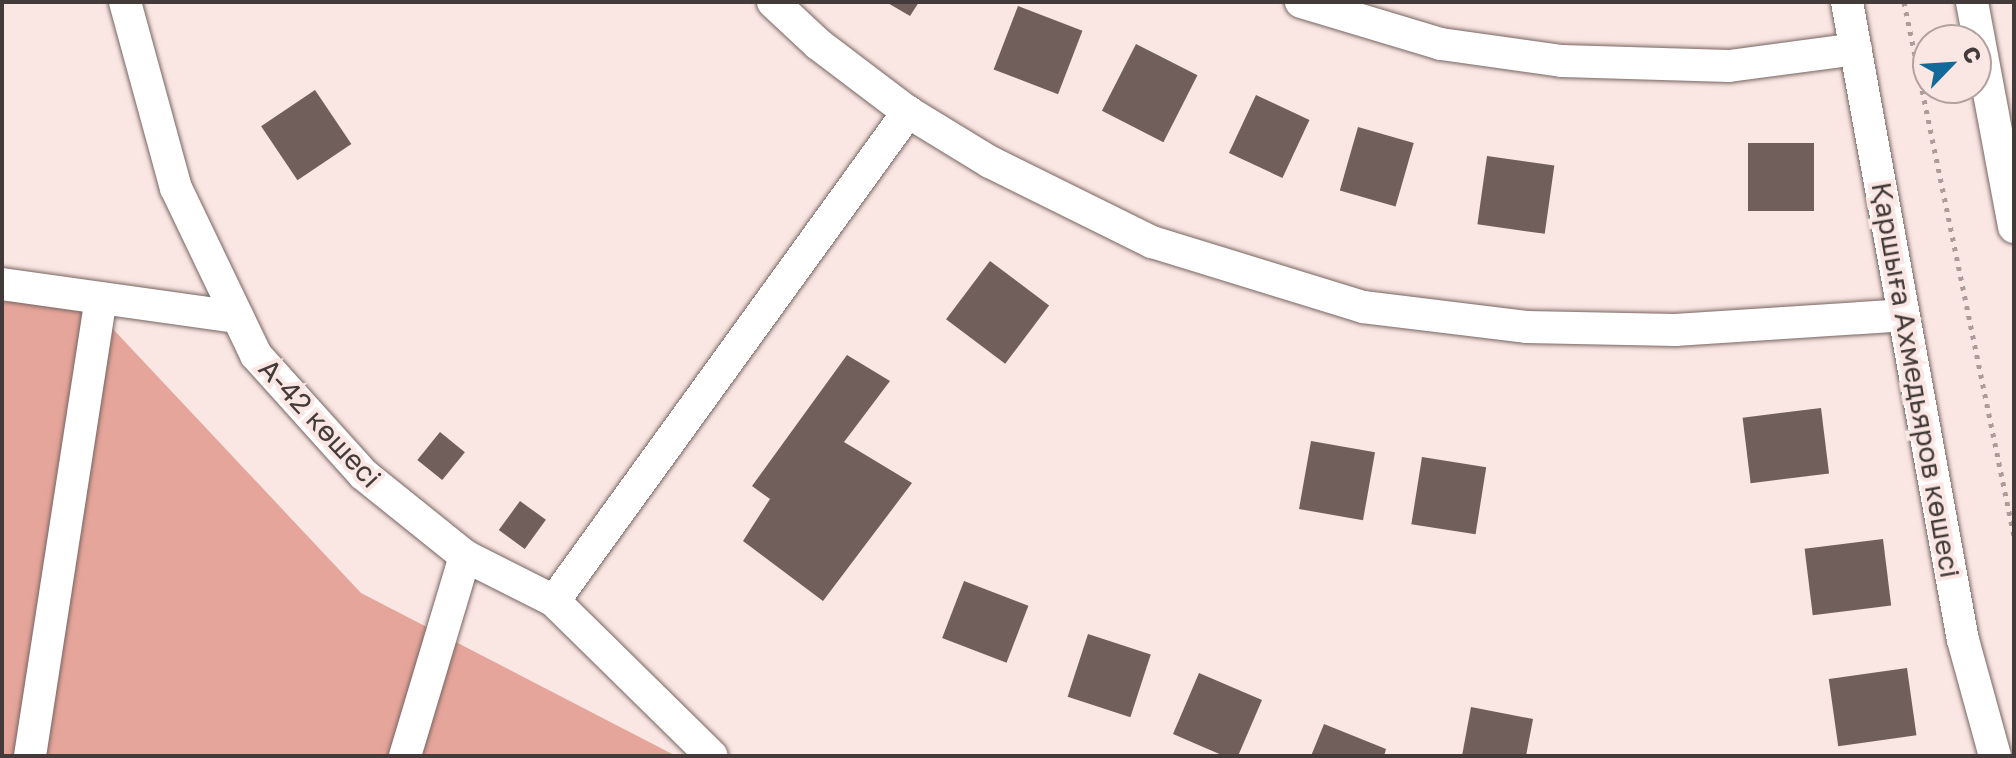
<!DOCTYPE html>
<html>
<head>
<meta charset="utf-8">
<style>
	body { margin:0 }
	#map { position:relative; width:2016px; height:758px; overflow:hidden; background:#fae6e2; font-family:"Golos Text",sans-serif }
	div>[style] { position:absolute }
	.green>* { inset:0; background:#e6a59a }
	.building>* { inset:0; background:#705f5b; transform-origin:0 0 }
	.path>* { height:5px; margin-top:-2.5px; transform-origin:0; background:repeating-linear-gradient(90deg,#ab9c99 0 4px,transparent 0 10px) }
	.roads { filter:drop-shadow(0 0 2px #776562) drop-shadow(0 0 2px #776562) }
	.minor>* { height:32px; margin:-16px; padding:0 16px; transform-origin:16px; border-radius:16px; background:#fff }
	span { translate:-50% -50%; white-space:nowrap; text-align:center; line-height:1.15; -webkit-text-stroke:8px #fae6e2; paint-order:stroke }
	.street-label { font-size:28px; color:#433b39 }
	.frame { position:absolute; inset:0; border:4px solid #433b39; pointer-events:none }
	.north { position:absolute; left:1912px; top:24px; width:80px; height:80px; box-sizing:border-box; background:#fae6e2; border:2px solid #b1a29e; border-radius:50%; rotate:65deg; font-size:22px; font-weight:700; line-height:32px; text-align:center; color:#433b39 }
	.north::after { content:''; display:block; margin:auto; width:28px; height:36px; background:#126a9a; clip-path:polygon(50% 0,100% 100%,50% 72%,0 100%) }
</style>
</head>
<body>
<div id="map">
	<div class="green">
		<i style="clip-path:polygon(81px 295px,361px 593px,676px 756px,2px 756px,2px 302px)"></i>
	</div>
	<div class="building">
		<i style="clip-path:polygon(886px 2px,919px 2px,910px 16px)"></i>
		<i style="left:1018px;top:6px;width:69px;height:68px;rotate:21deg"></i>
		<i style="left:1136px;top:44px;width:69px;height:75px;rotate:27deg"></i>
		<i style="left:315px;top:90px;width:65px;height:65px;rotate:56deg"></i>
		<i style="left:1256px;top:95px;width:59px;height:64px;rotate:25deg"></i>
		<i style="left:1358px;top:127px;width:58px;height:66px;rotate:16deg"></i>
		<i style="left:1748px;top:143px;width:66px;height:68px"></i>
		<i style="left:1487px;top:156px;width:68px;height:69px;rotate:8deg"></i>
		<i style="left:990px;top:261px;width:74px;height:73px;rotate:37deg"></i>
		<i style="clip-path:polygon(847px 355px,890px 381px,844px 442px,912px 483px,823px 601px,743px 541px,770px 499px,752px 486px)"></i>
		<i style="left:1821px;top:408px;width:66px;height:79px;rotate:83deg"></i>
		<i style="left:440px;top:432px;width:32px;height:36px;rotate:39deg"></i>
		<i style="left:1311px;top:441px;width:65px;height:69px;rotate:10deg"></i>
		<i style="left:1422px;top:457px;width:65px;height:68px;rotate:9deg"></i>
		<i style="left:520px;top:501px;width:32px;height:36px;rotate:36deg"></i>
		<i style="left:1883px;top:539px;width:67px;height:79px;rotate:83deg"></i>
		<i style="left:964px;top:581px;width:69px;height:61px;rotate:21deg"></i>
		<i style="left:1088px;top:634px;width:66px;height:66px;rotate:18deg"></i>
		<i style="left:1907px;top:668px;width:68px;height:79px;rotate:82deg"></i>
		<i style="clip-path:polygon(1199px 673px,1262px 700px,1238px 756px,1224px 756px,1173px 734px)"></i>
		<i style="clip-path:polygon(1471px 707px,1533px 719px,1526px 756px,1462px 756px)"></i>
		<i style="clip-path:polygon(1324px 724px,1386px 749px,1384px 756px,1311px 756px)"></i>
	</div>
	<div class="path">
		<i style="left:1904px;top:2px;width:545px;rotate:78.36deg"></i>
	</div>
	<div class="roads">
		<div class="minor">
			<i style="left:125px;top:2px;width:193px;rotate:74.7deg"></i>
			<i style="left:176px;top:188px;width:185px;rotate:64.4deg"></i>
			<i style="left:256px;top:355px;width:160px;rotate:48deg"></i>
			<i style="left:363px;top:474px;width:131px;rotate:38.8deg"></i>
			<i style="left:465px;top:556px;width:100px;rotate:26.8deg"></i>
			<i style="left:554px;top:601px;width:221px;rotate:44.5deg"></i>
			<i style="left:773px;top:2px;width:62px;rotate:43deg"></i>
			<i style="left:818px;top:44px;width:113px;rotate:37.1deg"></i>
			<i style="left:908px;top:112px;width:96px;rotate:31.4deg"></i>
			<i style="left:990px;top:162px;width:181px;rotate:26.3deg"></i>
			<i style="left:1152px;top:242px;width:221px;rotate:17.1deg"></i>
			<i style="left:1363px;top:307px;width:164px;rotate:7deg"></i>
			<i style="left:1526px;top:327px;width:149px;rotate:1.2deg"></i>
			<i style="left:1675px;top:330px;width:229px;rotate:-3.7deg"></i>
			<i style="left:1301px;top:2px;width:146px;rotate:16.7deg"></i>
			<i style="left:1441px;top:44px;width:122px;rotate:8deg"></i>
			<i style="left:1562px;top:61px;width:167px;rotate:1.7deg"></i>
			<i style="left:1729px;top:66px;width:128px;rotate:-7.6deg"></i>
			<i style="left:1847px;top:2px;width:648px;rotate:79.7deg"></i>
			<i style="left:1963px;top:640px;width:120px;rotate:74.6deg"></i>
			<i style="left:1972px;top:2px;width:229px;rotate:79.4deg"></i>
			<i style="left:2px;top:284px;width:238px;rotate:8deg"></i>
			<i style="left:554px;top:601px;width:604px;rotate:-54.1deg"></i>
			<i style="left:30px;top:756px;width:463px;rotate:-81.2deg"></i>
			<i style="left:405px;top:756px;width:209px;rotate:-73.3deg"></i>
		</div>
	</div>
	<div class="street-label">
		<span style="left:1916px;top:380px;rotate:80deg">Қаршыға Ахмедьяров көшесі</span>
		<span style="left:320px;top:423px;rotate:47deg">А-42 көшесі</span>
	</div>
	<div class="frame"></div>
	<div class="north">С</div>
</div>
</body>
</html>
